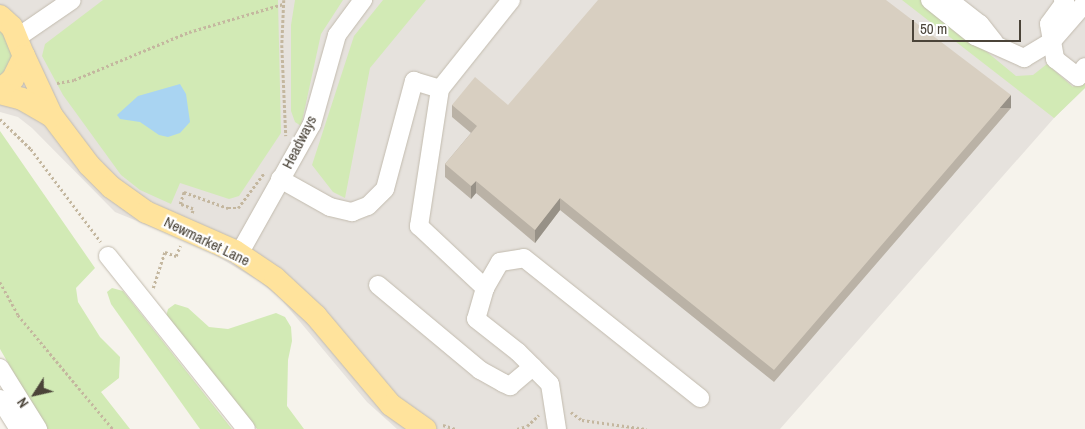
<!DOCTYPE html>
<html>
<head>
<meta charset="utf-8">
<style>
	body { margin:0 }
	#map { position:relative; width:1085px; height:429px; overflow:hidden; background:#f6f3ec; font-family:"Archivo Narrow",sans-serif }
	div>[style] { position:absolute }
	.industrial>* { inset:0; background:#e6e2dd }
	.green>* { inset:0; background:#d2eab5 }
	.water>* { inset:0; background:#a9d4f2 }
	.path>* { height:2.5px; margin-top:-1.25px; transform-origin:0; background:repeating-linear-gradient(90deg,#c4b79f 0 2.5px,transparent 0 5px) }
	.roads { filter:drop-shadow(0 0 1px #c2bbae) drop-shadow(0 0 1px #c2bbae) }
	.minor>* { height:18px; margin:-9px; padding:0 9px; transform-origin:9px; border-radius:9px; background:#fff }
	.major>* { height:22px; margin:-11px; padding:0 11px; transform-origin:11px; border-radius:11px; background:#ffe39c }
	.wall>* { inset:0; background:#bab2a6 }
	.shaded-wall>* { inset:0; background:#979187; transform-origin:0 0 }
	.building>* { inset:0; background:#d8cfc1 }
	span { translate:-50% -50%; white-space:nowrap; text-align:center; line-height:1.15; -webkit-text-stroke:4.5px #fff; paint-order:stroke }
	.street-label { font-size:15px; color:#4b4439 }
	.north { position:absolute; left:10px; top:369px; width:50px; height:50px; -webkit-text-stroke:4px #fff; paint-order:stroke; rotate:235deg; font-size:14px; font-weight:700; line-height:20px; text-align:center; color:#4b4439 }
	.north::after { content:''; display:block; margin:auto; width:18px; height:22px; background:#4b4439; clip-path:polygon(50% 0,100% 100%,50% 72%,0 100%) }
	.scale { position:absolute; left:912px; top:20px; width:109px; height:22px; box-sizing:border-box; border:2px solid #4b4439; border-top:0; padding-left:6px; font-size:15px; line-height:18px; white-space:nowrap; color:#4b4439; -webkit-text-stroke:4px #fff; paint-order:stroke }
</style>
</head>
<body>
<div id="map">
	<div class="industrial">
		<i style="clip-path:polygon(0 0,1085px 0,1085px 88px,1054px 118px,780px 429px,397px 429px,367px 402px,281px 299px,259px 281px,203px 248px,115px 212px,32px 128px,18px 117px,0 112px)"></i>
	</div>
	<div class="green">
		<i style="clip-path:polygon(103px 0,278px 0,281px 133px,239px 196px,229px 199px,180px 183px,171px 204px,140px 190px,121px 175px,63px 95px,42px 56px,45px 44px)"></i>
		<i style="clip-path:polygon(295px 0,343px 0,321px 34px,301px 126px,295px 122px,291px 111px,291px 25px)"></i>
		<i style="clip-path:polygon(383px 0,426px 0,370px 68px,345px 198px,333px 192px,312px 165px,354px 36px)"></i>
		<i style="clip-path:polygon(902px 0,924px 0,1016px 76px,1033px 75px,1047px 64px,1073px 87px,1085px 73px,1085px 88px,1054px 118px)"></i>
		<i style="clip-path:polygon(0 30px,9px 43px,13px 60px,0 76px)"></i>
		<i style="clip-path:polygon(0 131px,95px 268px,76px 288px,78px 302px,100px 337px,120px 357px,119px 378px,101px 392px,130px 429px,46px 429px,0 349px)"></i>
		<i style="clip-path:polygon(112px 288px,123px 291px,232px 429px,200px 429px,111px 304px,107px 292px)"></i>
		<i style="clip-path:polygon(175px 304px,188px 308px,209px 327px,228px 329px,276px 313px,285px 317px,291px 327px,292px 341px,288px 360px,287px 406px,304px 429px,257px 429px,164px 324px,168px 309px)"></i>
	</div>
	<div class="water">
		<i style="clip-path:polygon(180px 84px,186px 94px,190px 122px,180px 133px,168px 137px,159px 135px,140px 122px,120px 119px,117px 115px,138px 96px)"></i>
	</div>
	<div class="path">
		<i style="left:284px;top:0;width:45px;rotate:92.5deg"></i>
		<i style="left:282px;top:45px;width:91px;rotate:87.5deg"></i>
		<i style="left:57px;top:83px;width:17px;rotate:-10deg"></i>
		<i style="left:74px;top:80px;width:125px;rotate:-22.7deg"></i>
		<i style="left:189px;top:32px;width:98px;rotate:-16.6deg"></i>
		<i style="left:0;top:119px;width:43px;rotate:44.1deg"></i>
		<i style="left:31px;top:149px;width:116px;rotate:53deg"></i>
		<i style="left:192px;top:213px;width:4px;rotate:-76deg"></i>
		<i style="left:193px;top:209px;width:14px;rotate:-159deg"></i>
		<i style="left:180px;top:204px;width:13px;rotate:-72deg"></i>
		<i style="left:184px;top:192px;width:47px;rotate:20deg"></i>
		<i style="left:228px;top:208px;width:10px"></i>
		<i style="left:238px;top:208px;width:44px;rotate:-53.4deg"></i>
		<i style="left:0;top:282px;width:38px;rotate:61deg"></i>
		<i style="left:18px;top:315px;width:148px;rotate:50.2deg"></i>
		<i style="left:153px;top:288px;width:38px;rotate:-72deg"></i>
		<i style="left:165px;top:252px;width:12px;rotate:20deg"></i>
		<i style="left:176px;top:256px;width:11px;rotate:-68deg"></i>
		<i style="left:571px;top:412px;width:14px;rotate:36deg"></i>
		<i style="left:582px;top:420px;width:65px;rotate:8deg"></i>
		<i style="left:443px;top:425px;width:14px;rotate:17deg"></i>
		<i style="left:517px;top:429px;width:10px;rotate:-17deg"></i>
		<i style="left:527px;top:426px;width:16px;rotate:-43deg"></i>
	</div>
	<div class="roads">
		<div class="minor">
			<i style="left:930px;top:0;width:58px;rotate:38.7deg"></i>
			<i style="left:975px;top:36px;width:54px;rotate:24.2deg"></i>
			<i style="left:1024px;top:58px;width:33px;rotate:-31deg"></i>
			<i style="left:1052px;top:41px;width:50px;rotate:-49deg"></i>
			<i style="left:949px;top:0;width:39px;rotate:38deg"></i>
			<i style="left:980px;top:24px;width:23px;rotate:52deg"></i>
			<i style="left:1063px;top:0;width:3px;rotate:45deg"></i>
			<i style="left:1065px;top:2px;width:27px;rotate:126deg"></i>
			<i style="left:1049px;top:24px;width:36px;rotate:80deg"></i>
			<i style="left:1055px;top:59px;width:29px;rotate:38deg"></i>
			<i style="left:1078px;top:77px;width:12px;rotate:-55deg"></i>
			<i style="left:18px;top:37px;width:65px;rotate:-34.4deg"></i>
			<i style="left:440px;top:89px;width:114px;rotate:-51.4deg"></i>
			<i style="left:280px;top:179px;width:57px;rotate:29.2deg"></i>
			<i style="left:330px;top:207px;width:23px;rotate:13deg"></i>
			<i style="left:352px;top:212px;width:17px;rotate:-21deg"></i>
			<i style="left:368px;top:206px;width:24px;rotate:-45deg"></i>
			<i style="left:385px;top:189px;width:112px;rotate:-75deg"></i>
			<i style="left:414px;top:81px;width:27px;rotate:17deg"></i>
			<i style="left:440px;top:89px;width:139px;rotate:98.7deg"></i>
			<i style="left:419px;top:226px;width:91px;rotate:43.2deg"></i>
			<i style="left:485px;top:288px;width:32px;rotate:106deg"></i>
			<i style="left:476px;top:319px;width:53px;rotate:38.2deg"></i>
			<i style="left:518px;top:352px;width:45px;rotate:45deg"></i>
			<i style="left:550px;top:384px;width:46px;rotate:81.2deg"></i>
			<i style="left:239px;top:254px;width:149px;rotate:-60.7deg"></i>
			<i style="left:312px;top:124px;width:92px;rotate:-74.3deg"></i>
			<i style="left:337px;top:35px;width:44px;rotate:-53.4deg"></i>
			<i style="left:108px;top:256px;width:221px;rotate:51.4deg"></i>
			<i style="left:378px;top:285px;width:133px;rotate:39.8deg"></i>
			<i style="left:480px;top:370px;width:26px;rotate:29deg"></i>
			<i style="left:503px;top:383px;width:8px;rotate:23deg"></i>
			<i style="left:510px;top:386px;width:30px;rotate:-40deg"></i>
			<i style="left:485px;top:288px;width:30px;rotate:-60deg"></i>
			<i style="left:500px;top:262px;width:24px;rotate:-9deg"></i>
			<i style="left:524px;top:258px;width:225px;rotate:38.5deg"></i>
			<i style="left:0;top:368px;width:72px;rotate:58.1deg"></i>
			<i style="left:0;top:399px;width:36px;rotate:58deg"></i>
		</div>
		<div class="major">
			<i style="left:0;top:16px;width:16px;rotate:43deg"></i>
			<i style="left:12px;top:27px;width:31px;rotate:68deg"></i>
			<i style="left:24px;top:56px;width:25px;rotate:116deg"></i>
			<i style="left:13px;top:79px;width:17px;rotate:140deg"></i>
			<i style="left:24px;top:56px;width:66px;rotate:65deg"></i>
			<i style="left:52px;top:116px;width:61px;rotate:52.9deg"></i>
			<i style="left:89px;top:165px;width:31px;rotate:45deg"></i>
			<i style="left:111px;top:187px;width:43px;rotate:35.5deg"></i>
			<i style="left:146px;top:212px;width:97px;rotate:23.7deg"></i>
			<i style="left:235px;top:251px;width:48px;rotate:34deg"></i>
			<i style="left:275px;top:278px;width:56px;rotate:42.8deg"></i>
			<i style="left:316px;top:316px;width:116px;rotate:49.9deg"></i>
			<i style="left:391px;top:405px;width:42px;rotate:35.2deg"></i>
			<i style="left:0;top:93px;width:23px;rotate:15deg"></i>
			<i style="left:22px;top:99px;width:34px;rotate:30deg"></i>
		</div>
	</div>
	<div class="wall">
		<i style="clip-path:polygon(452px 105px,508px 105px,1011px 108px,774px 382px,560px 210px,535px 243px,476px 193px,471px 199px,445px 177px,445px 164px,471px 133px,452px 117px)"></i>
	</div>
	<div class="shaded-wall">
		<i style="left:1011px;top:95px;width:13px;height:363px;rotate:90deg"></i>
		<i style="clip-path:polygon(476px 181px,476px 193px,471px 199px,471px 186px)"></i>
		<i style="clip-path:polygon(560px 198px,560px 210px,535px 243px,535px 230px)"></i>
	</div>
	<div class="building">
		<i style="clip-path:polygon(598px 0,886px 0,1011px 95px,774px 370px,560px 198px,535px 230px,476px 181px,471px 186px,445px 164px,477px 126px,452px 105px,475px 77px,508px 105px)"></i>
	</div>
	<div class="street-label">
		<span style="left:299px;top:142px;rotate:-63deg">Headways</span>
		<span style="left:207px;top:241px;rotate:26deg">Newmarket Lane</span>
	</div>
	<div class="north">N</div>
	<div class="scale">50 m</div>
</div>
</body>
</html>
